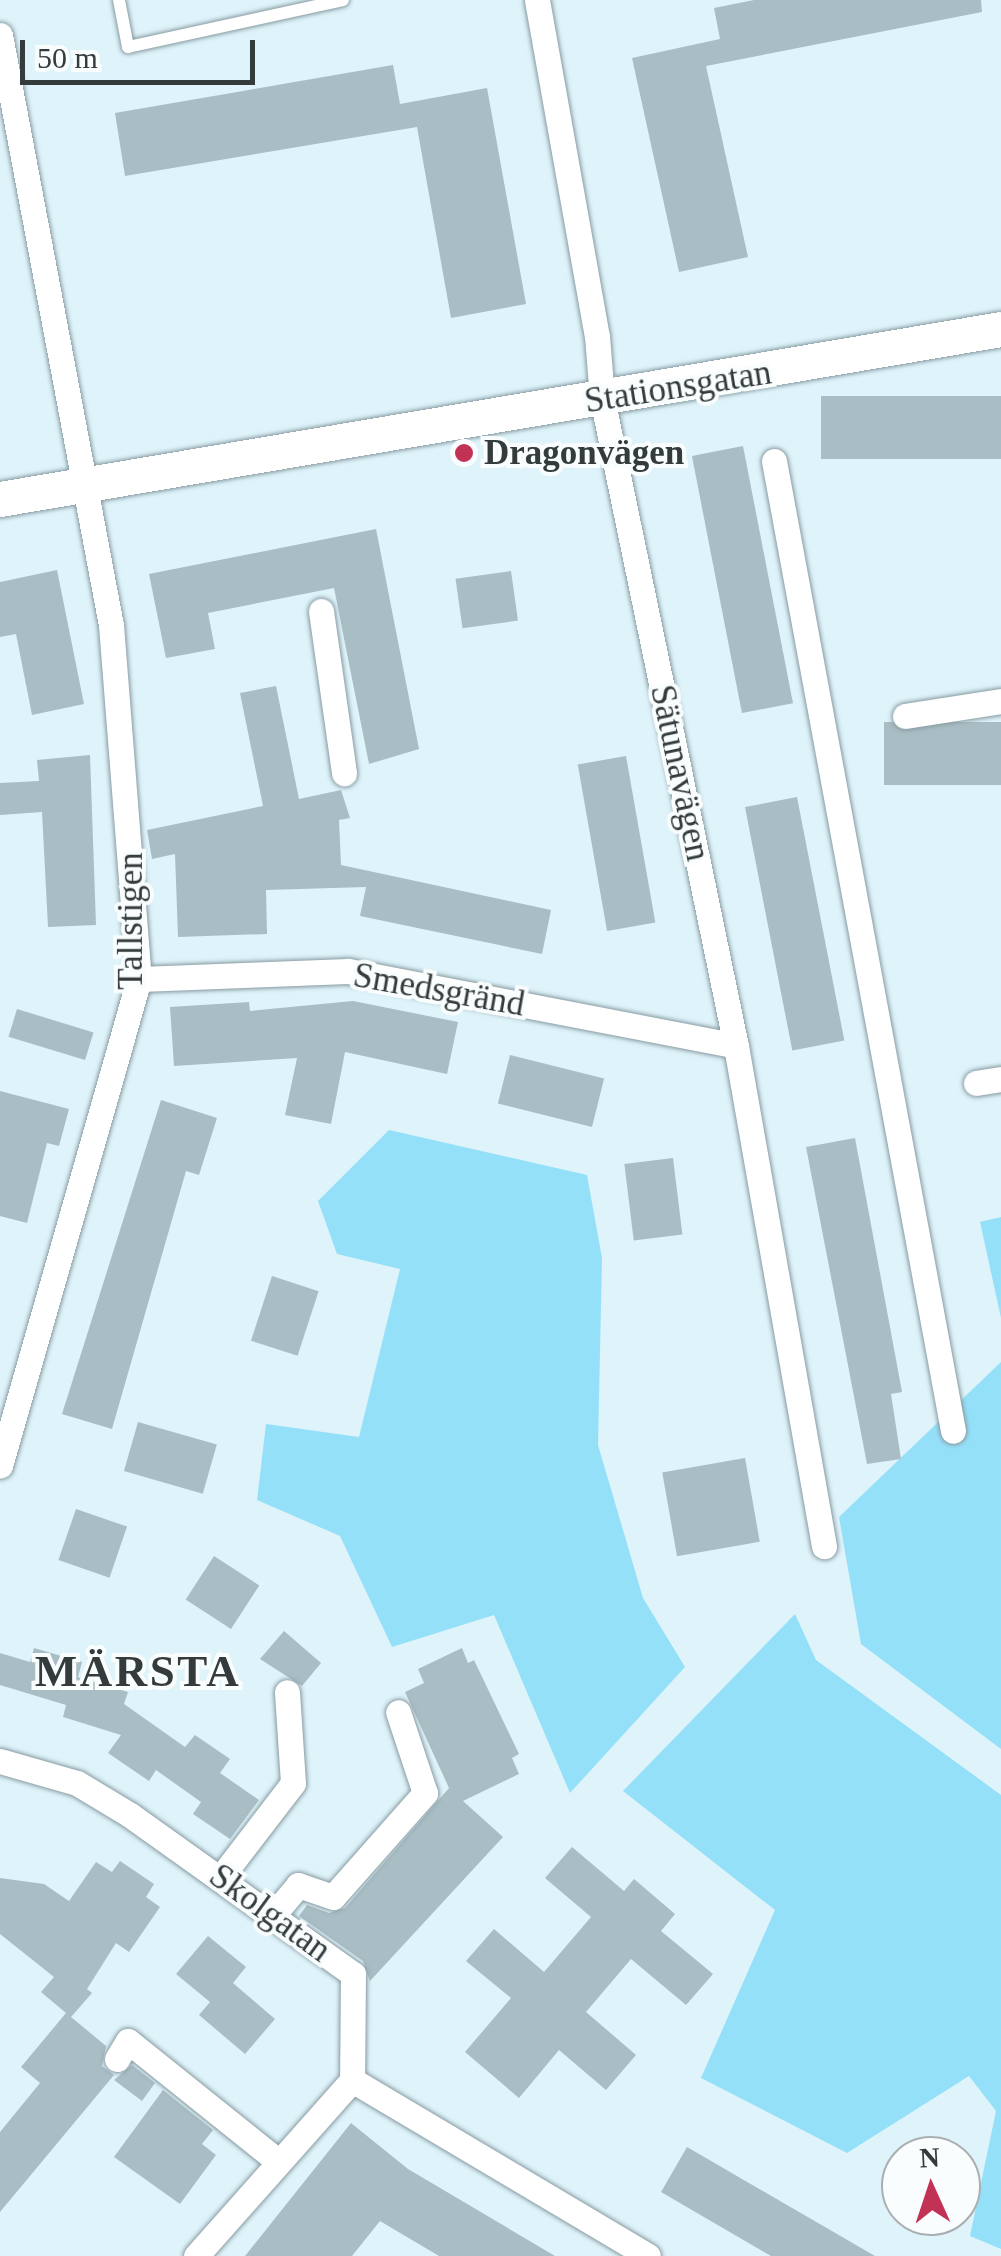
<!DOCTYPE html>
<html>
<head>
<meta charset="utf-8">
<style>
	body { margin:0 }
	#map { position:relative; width:1001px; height:2256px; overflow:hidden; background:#def3fa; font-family:Georgia,serif }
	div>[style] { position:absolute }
	.green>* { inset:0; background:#95e0f9 }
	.building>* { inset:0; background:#a9bdc4; transform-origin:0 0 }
	.roads { filter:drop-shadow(0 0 2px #889ba2) drop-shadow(0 0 2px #889ba2) }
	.lane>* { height:12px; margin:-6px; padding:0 6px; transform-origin:6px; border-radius:6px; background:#fff }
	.street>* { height:25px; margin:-12.5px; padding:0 12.5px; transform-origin:12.5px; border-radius:12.5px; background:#fff }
	.secondary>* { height:35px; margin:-17.5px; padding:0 17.5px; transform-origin:17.5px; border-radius:17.5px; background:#fff }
	.dots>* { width:28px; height:28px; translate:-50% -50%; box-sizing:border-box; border:5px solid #f9fdfe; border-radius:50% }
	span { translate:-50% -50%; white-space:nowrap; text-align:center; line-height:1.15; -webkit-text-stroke:8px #f9fdfe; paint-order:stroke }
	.street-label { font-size:35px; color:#333b3d }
	.poi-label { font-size:35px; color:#333b3d; font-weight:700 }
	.left { translate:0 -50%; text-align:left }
	.district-label { font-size:45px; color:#333b3d; font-weight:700; letter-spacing:2.5px }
	.north { position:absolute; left:881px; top:2136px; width:100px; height:100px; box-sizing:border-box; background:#f9fdfe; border:2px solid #aaafb1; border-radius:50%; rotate:357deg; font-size:28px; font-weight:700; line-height:40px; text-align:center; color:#333b3d }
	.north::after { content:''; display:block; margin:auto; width:35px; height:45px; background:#c23255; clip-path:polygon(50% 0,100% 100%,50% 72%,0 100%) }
	.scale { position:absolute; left:20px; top:40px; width:235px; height:45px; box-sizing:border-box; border:5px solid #333b3d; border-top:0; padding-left:12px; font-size:30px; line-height:35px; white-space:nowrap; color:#333b3d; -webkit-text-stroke:8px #f9fdfe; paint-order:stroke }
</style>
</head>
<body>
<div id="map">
	<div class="green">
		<i style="clip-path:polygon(389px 1130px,587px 1175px,602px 1258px,598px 1445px,643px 1598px,685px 1667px,570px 1793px,494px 1615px,392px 1647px,340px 1536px,257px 1500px,266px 1424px,359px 1437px,400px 1269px,337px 1254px,318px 1201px)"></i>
		<i style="clip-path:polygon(1001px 1217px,1001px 1318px,980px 1222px)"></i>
		<i style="clip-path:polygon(1001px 1362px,1001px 1749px,861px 1644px,839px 1517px)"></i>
		<i style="clip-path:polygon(795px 1614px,816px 1660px,1001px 1795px,1001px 2249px,970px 2236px,996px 2111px,969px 2076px,847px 2153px,701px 2078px,775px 1910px,623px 1791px)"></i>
	</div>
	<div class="building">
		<i style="clip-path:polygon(754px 0,981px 0,982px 12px,706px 66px,748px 257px,679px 272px,632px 58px,720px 39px,714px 8px)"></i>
		<i style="clip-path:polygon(393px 65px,400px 104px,487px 88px,526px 304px,451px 318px,417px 127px,125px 176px,115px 113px)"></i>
		<i style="left:1001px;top:396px;width:63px;height:180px;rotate:90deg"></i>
		<i style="left:743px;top:446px;width:262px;height:52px;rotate:79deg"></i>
		<i style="clip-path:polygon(376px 529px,419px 749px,369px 764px,334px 588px,208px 613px,215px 649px,166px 658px,149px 574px)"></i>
		<i style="clip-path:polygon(57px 570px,84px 704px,32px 715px,16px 634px,0 637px,0 582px)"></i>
		<i style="left:511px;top:571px;width:50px;height:56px;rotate:82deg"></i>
		<i style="clip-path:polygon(276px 686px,299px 799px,341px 790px,350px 818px,339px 820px,341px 865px,551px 910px,542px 954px,360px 916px,366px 887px,266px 890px,267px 934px,178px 937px,175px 854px,152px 859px,147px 830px,263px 806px,240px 693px)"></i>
		<i style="left:1001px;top:722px;width:63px;height:117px;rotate:90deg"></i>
		<i style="clip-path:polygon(90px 755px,96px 925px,48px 927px,42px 812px,0 815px,0 783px,39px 781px,37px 760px)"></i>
		<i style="left:626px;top:756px;width:169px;height:49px;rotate:80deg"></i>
		<i style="left:797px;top:797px;width:248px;height:53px;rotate:79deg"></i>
		<i style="clip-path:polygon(353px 1001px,458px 1022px,447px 1074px,345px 1052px,331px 1124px,285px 1115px,297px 1058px,174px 1066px,170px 1007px,249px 1002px,250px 1011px)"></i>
		<i style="left:17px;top:1009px;width:80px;height:29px;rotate:17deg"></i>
		<i style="left:510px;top:1055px;width:97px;height:50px;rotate:14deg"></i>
		<i style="clip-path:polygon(0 1091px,69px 1109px,59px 1146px,47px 1143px,27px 1223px,0 1216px)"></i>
		<i style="clip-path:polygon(161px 1100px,217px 1118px,199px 1175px,186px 1171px,112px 1429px,62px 1414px)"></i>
		<i style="clip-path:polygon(855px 1138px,902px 1392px,891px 1394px,901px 1459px,867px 1464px,806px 1147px)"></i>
		<i style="left:673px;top:1158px;width:77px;height:49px;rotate:83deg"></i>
		<i style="left:272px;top:1276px;width:49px;height:68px;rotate:18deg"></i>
		<i style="left:138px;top:1422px;width:82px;height:51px;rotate:16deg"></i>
		<i style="left:745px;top:1458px;width:85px;height:84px;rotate:80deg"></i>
		<i style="left:76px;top:1509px;width:54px;height:54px;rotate:19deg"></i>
		<i style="left:214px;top:1556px;width:54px;height:52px;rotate:33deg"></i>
		<i style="clip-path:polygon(284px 1631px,321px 1663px,302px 1686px,260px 1659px)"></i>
		<i style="clip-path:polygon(34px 1648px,82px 1662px,78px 1677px,128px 1692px,124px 1704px,185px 1747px,195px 1735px,230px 1759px,220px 1773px,259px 1800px,230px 1839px,193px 1814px,201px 1802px,156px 1770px,149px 1781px,108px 1753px,121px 1735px,63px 1717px,66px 1705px,0 1685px,0 1653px,30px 1662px)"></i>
		<i style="clip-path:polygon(462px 1648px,468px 1663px,474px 1660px,519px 1754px,512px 1758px,519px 1774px,463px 1801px,503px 1837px,370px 1981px,363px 1961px,299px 1916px,307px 1905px,329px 1913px,345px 1908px,449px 1788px,405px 1692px,424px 1683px,418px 1669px)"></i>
		<i style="clip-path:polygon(572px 1847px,624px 1891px,634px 1879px,675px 1914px,661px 1931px,713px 1974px,686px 2005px,631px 1959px,586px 2012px,636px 2055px,606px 2090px,559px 2050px,519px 2098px,465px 2052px,511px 1998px,466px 1961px,494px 1929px,544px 1972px,591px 1917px,545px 1878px)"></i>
		<i style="clip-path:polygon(120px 1861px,154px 1884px,146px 1897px,160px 1907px,129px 1952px,116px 1943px,87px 1989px,92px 1993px,71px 2017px,106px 2046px,102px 2066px,114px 2075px,0 2212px,0 2132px,40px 2083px,21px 2067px,66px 2013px,41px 1992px,54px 1977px,0 1934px,0 1878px,44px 1884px,69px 1901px,96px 1862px,112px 1872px)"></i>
		<i style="clip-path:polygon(208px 1936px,246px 1967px,233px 1983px,275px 2019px,245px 2054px,199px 2015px,210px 2002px,176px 1974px)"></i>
		<i style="clip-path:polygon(132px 2065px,155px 2083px,142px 2101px,114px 2080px)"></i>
		<i style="clip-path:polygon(163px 2090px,213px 2130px,202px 2144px,216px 2155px,180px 2204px,114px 2157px)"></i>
		<i style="clip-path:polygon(351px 2123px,408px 2169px,555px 2256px,439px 2256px,380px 2221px,352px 2256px,245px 2256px)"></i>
		<i style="clip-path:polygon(687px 2147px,875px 2256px,771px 2256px,661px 2192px)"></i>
	</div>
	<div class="roads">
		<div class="lane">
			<i style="left:119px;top:0;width:48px;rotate:79.2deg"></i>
			<i style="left:128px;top:47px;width:220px;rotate:-12.3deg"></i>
		</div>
		<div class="street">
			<i style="left:537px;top:0;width:341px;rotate:79.9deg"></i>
			<i style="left:597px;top:336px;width:62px;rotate:85.4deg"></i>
			<i style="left:602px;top:398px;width:662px;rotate:78.32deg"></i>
			<i style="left:736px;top:1046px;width:508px;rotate:80.02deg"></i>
			<i style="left:0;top:35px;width:600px;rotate:79.35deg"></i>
			<i style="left:111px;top:625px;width:355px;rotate:85.5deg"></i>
			<i style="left:139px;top:979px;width:506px;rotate:105.93deg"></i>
			<i style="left:774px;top:461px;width:986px;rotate:79.54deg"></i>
			<i style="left:321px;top:611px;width:164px;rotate:81.9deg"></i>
			<i style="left:905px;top:716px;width:97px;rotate:-8.9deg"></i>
			<i style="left:139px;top:979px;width:209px;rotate:-2.2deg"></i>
			<i style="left:348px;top:971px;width:395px;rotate:10.9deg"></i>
			<i style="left:976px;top:1083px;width:25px;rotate:-9deg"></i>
			<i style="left:0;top:1761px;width:80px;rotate:15.9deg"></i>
			<i style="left:77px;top:1783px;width:62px;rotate:31.1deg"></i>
			<i style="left:130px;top:1815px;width:274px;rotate:35.5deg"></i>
			<i style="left:353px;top:1974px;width:106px;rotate:90.5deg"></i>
			<i style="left:221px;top:1877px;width:118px;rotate:-52.5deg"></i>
			<i style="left:293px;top:1783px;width:91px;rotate:-93.8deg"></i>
			<i style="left:274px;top:1914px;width:38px;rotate:-50deg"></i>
			<i style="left:298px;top:1885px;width:37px;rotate:19deg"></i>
			<i style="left:333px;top:1897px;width:139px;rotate:-48.5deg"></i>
			<i style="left:425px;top:1793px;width:85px;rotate:-108.4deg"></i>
			<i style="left:117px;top:2059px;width:21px;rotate:-59deg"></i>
			<i style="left:128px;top:2041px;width:193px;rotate:38.7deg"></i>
			<i style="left:352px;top:2080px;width:344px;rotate:30.7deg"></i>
			<i style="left:196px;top:2256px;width:235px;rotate:-48.4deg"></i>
		</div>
		<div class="secondary">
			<i style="left:0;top:499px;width:1015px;rotate:-9.64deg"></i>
		</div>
	</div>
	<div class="dots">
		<i style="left:464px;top:453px;background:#c23255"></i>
	</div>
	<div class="street-label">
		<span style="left:678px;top:387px;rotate:-9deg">Stationsgatan</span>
		<span style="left:680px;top:773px;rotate:78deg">Sätunavägen</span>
		<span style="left:131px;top:921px;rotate:-90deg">Tallstigen</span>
		<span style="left:439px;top:990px;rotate:10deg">Smedsgränd</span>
		<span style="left:270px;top:1913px;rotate:36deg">Skolgatan</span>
	</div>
	<div class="poi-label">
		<span class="left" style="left:484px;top:453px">Dragonvägen</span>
	</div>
	<div class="district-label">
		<span style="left:138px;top:1672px">MÄRSTA</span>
	</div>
	<div class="north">N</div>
	<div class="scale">50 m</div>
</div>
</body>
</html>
